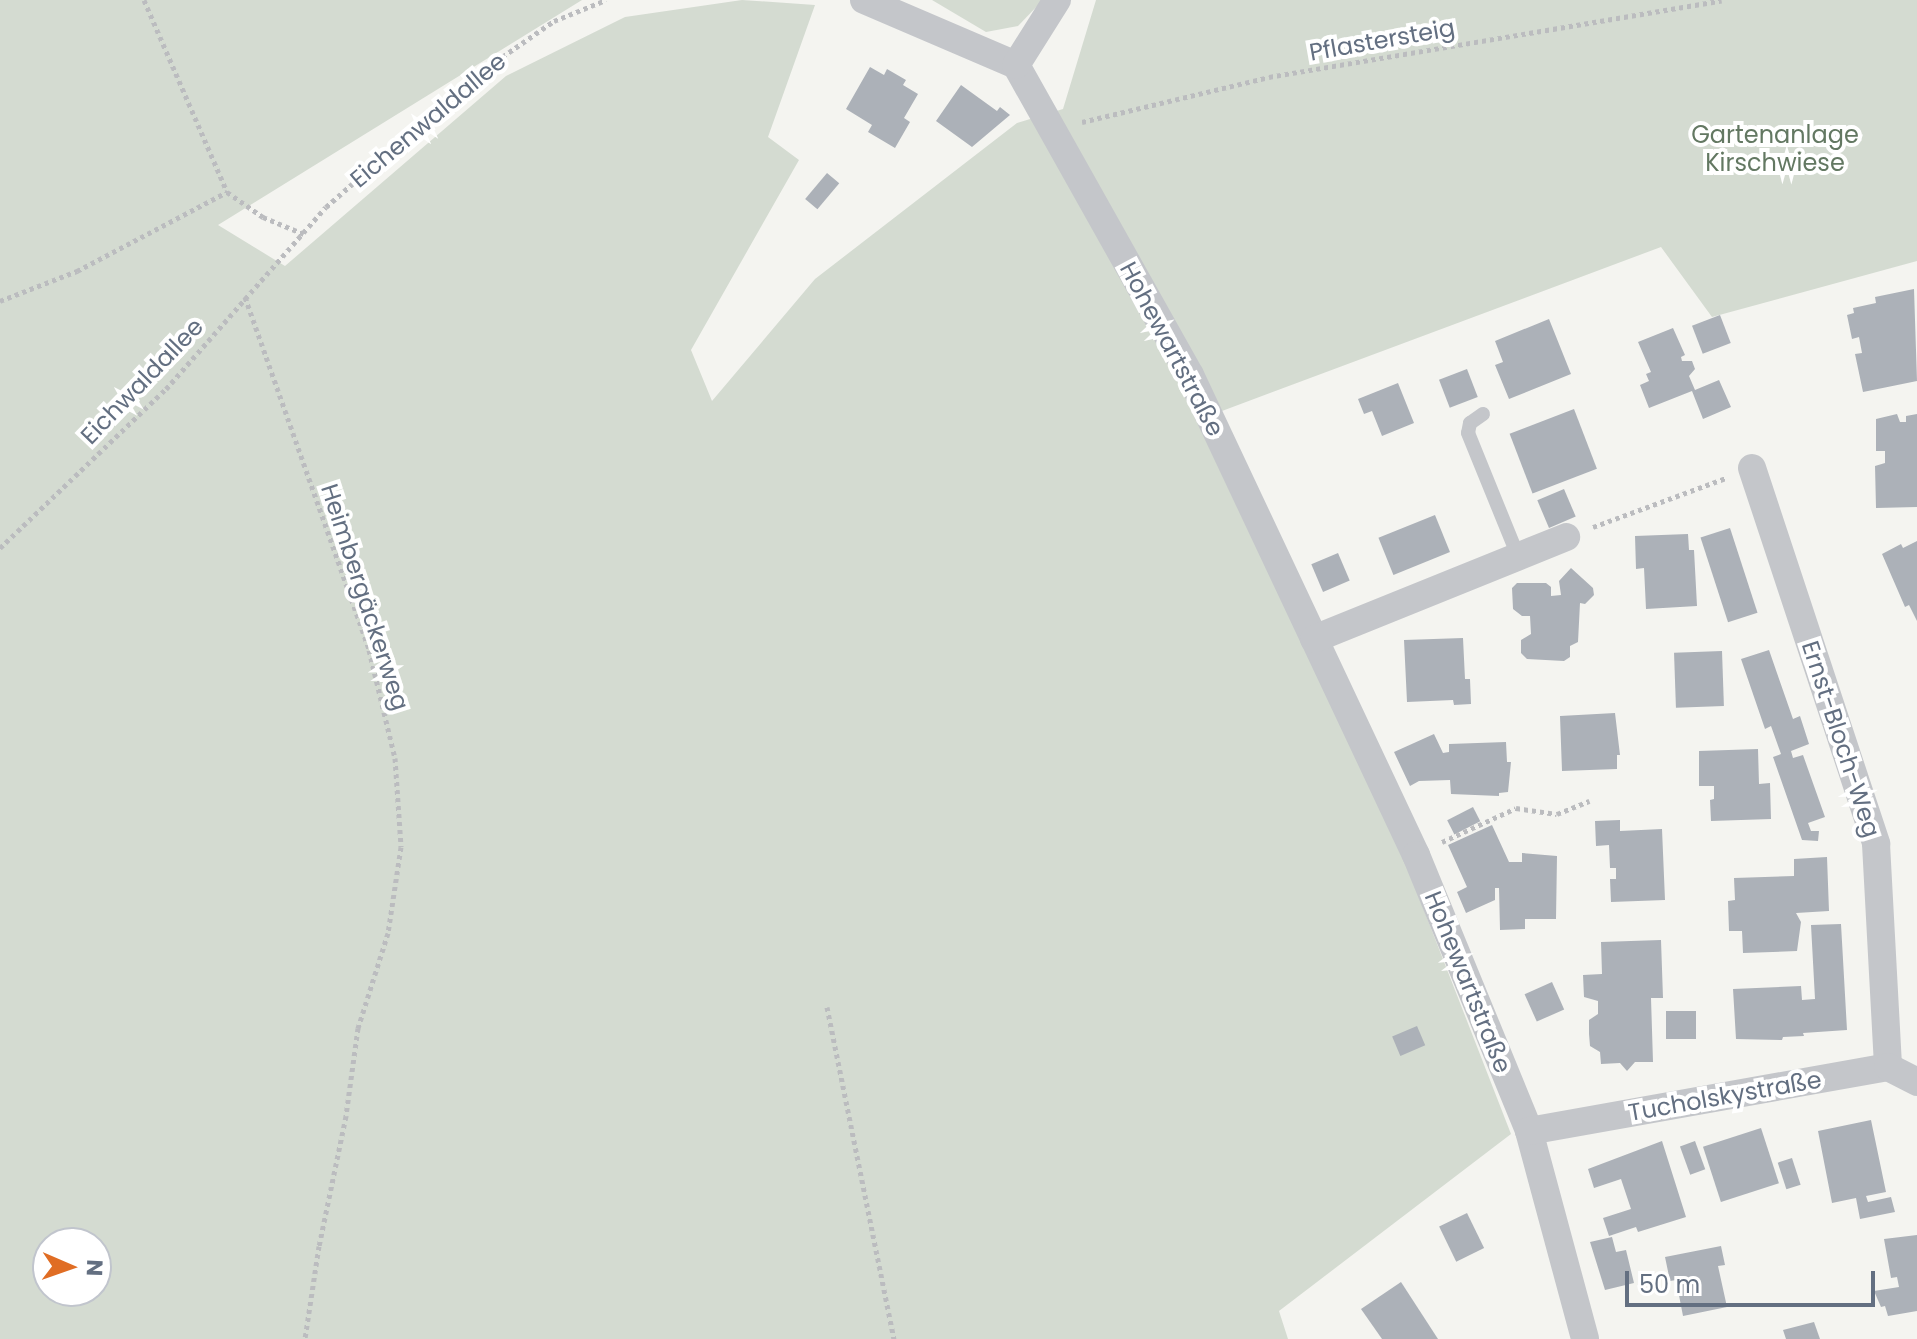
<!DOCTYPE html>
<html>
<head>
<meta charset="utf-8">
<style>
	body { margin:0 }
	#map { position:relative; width:1917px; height:1339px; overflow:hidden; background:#f4f4f0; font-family:Poppins,sans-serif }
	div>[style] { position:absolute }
	.green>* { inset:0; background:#d4dbd1 }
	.building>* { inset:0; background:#acb1b8; transform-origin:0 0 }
	.path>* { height:5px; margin-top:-2.5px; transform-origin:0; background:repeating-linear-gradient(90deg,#bbbcbf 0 4px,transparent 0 8px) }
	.service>* { height:14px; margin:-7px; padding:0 7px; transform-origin:7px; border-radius:7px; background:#c4c6ca }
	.minor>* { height:28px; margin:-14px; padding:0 14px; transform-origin:14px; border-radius:14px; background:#c4c6ca }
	span { translate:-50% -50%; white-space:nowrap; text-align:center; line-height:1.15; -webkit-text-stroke:8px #fff; paint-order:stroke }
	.street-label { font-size:24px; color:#636f81 }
	.park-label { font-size:24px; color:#637862 }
	.north { position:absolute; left:32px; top:1227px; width:80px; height:80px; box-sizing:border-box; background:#fff; border:2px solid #c1c5cd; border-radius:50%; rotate:92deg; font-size:22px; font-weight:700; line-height:32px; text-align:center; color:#636f81 }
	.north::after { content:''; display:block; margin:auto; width:28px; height:36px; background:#e06d24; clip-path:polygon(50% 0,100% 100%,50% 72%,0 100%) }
	.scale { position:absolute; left:1625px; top:1271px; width:250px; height:36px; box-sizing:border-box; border:4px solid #636f81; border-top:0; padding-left:10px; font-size:24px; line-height:28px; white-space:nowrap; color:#636f81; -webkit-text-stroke:6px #fff; paint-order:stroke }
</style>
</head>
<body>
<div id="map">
	<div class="green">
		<i style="clip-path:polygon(evenodd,0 0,582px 0,218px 225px,285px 266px,506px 76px,625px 17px,742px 0,815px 5px,768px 137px,799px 160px,691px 350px,712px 401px,815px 279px,1017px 123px,1063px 109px,1096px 0,1917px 0,1917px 261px,1712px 317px,1661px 247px,1198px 420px,1369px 769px,1511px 1134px,1279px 1311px,1288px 1339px,0 1339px,0 0,48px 1243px,96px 1243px,96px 1291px,48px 1291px,48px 1243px)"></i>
		<i style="clip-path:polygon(932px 0,1043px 0,1018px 26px,986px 32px)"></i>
	</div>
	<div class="building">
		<i style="clip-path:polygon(870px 67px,884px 75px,887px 69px,906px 80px,903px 85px,918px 94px,904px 118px,910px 122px,895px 148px,868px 132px,872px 125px,846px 109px)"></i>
		<i style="clip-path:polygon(961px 85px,997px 111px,1000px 107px,1010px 115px,972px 147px,936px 121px)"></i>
		<i style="left:827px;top:173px;width:16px;height:34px;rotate:40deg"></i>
		<i style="clip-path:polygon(1914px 289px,1917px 381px,1863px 392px,1855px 354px,1862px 353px,1859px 337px,1852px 339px,1847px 315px,1854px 313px,1853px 308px,1876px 303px,1875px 297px)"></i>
		<i style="left:1720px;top:315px;width:30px;height:30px;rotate:69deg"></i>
		<i style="clip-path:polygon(1549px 319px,1571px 374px,1509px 399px,1495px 365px,1503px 362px,1495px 341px)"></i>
		<i style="clip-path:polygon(1673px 328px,1685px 355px,1681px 357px,1682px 361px,1692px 361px,1695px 369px,1689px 376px,1695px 390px,1719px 380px,1731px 407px,1703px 419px,1692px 391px,1649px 408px,1640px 385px,1649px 381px,1646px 374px,1651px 372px,1638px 342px)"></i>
		<i style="left:1467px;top:369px;width:30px;height:30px;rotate:69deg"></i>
		<i style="clip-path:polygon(1398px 383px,1414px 423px,1382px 436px,1372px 411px,1364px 414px,1358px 399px)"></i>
		<i style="left:1574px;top:409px;width:64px;height:69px;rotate:69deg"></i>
		<i style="clip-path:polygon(1897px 414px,1900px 422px,1906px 422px,1906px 416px,1917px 414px,1917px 507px,1876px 508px,1875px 466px,1885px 463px,1885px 451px,1876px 451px,1876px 419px)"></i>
		<i style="left:1564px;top:489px;width:30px;height:29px;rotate:67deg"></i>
		<i style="left:1435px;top:515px;width:40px;height:61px;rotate:68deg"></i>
		<i style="left:1730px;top:528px;width:89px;height:31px;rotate:72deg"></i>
		<i style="clip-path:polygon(1688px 534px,1689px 550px,1694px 550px,1697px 606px,1646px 609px,1644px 568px,1636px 569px,1635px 536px)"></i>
		<i style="clip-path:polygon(1917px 541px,1917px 621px,1909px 605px,1905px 607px,1882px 554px,1901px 544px,1903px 548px)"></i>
		<i style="left:1338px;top:553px;width:30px;height:29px;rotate:67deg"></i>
		<i style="clip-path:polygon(1571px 568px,1593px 588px,1594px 595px,1585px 604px,1580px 603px,1578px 642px,1570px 646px,1570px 657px,1564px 661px,1527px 659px,1521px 653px,1521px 640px,1531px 634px,1530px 616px,1522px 616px,1513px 609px,1512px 588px,1517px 583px,1546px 583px,1551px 587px,1551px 596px,1561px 595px,1559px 581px)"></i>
		<i style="clip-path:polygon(1463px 638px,1465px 679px,1470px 679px,1471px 704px,1454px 705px,1453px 700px,1407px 702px,1404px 640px)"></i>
		<i style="clip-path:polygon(1769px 650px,1793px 719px,1800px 716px,1809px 744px,1791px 751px,1793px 758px,1803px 755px,1825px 817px,1808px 823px,1811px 831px,1819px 831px,1818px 841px,1802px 840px,1773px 757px,1781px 754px,1771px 726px,1765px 729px,1741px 659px)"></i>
		<i style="left:1722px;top:651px;width:55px;height:48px;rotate:88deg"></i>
		<i style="clip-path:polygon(1615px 713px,1620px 755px,1617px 755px,1617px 769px,1562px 771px,1560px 716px)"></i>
		<i style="clip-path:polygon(1434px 734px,1443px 753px,1449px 752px,1449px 744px,1506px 742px,1507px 762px,1511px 762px,1508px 792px,1499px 793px,1499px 796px,1451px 794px,1450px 780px,1419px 781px,1410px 786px,1394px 752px)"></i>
		<i style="clip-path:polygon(1758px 749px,1759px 784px,1770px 783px,1771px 819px,1711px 821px,1710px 800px,1714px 799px,1714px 786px,1699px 786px,1699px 751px)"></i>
		<i style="left:1473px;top:807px;width:16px;height:29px;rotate:63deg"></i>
		<i style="clip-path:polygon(1620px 820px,1620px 831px,1662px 829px,1665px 900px,1611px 902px,1610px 879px,1616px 879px,1616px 868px,1610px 868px,1609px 845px,1596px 846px,1595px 821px)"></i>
		<i style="clip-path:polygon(1492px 825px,1509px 862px,1522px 862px,1522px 853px,1557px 856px,1556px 919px,1525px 919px,1525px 929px,1500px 930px,1499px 888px,1495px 888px,1495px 900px,1466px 913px,1457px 892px,1467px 887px,1448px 845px)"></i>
		<i style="clip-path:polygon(1827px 857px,1829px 911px,1796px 913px,1801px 922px,1797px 951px,1743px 953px,1742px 931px,1729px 931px,1728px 901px,1735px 900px,1734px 878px,1794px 876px,1794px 859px)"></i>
		<i style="clip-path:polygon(1841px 924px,1847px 1030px,1803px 1033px,1804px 1036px,1783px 1037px,1782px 1040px,1736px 1039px,1733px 989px,1801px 986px,1802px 1000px,1815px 999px,1811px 925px)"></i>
		<i style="clip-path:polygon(1661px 940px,1663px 998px,1651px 998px,1653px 1062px,1635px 1062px,1627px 1071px,1620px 1063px,1601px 1064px,1600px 1052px,1590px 1046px,1589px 1034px,1589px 1020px,1598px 1014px,1598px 1001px,1584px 997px,1583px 975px,1602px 974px,1601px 942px)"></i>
		<i style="left:1552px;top:982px;width:30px;height:30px;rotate:66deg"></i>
		<i style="left:1666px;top:1011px;width:30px;height:28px"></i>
		<i style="left:1417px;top:1026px;width:21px;height:27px;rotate:67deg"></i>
		<i style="clip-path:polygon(1871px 1120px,1886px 1192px,1866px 1196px,1868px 1202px,1891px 1197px,1895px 1212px,1860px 1219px,1856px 1198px,1832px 1203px,1818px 1131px)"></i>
		<i style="left:1761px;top:1128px;width:58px;height:61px;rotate:72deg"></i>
		<i style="clip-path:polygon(1662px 1141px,1686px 1217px,1638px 1232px,1636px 1227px,1609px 1236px,1603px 1218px,1631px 1209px,1621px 1179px,1594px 1188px,1588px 1169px)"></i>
		<i style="left:1695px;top:1141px;width:30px;height:16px;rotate:70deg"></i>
		<i style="left:1792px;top:1158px;width:28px;height:15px;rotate:72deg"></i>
		<i style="left:1467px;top:1213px;width:39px;height:31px;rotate:64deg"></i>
		<i style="clip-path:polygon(1917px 1235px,1917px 1311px,1888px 1316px,1885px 1306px,1881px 1307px,1874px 1291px,1899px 1287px,1897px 1277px,1891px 1278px,1884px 1239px)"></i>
		<i style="clip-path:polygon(1612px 1237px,1616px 1252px,1626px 1250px,1634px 1283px,1605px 1290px,1590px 1242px)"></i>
		<i style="clip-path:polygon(1721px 1246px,1725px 1265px,1718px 1266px,1727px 1307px,1683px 1316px,1676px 1280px,1670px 1281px,1665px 1257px)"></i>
		<i style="clip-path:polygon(1401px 1282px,1438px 1339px,1382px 1339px,1361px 1309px)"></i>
		<i style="clip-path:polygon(1814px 1322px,1820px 1339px,1786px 1339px,1783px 1330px)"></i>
	</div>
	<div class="path">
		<i style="left:144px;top:0;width:209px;rotate:66.6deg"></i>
		<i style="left:227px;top:192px;width:44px;rotate:34.8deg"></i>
		<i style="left:263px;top:217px;width:44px;rotate:22.5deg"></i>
		<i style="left:1082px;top:122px;width:192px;rotate:-13.5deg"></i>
		<i style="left:1269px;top:77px;width:459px;rotate:-9.6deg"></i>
		<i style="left:245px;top:297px;width:374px;rotate:70.6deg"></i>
		<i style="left:369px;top:650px;width:111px;rotate:76.5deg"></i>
		<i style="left:395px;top:758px;width:89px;rotate:86.1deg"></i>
		<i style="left:401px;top:847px;width:87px;rotate:98.6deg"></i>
		<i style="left:388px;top:933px;width:100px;rotate:107.5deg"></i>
		<i style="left:358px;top:1028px;width:89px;rotate:97.8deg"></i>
		<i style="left:346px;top:1116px;width:133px;rotate:101.7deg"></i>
		<i style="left:319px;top:1246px;width:94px;rotate:98.6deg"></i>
		<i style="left:0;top:301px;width:83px;rotate:-21.3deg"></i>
		<i style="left:77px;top:271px;width:170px;rotate:-27.8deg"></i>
		<i style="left:1593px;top:527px;width:142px;rotate:-20.2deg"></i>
		<i style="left:0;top:548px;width:230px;rotate:-43.8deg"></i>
		<i style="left:166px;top:389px;width:242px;rotate:-48.7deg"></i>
		<i style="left:326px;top:207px;width:200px;rotate:-41.3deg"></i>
		<i style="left:476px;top:75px;width:95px;rotate:-34.7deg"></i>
		<i style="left:554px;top:21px;width:56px;rotate:-22deg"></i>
		<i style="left:1442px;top:842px;width:81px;rotate:-24.7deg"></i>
		<i style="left:1516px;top:808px;width:41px;rotate:8.3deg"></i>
		<i style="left:1557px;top:814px;width:35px;rotate:-22deg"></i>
		<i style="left:827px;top:1007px;width:339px;rotate:78.6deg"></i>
	</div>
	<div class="service">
		<i style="left:1483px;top:414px;width:16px;rotate:145deg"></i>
		<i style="left:1470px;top:423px;width:10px;rotate:101deg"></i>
		<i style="left:1468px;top:433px;width:133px;rotate:67.9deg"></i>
	</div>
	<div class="minor">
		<i style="left:864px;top:0;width:165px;rotate:23.2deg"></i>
		<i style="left:1016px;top:65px;width:355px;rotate:60.7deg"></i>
		<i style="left:1190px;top:375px;width:531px;rotate:64.79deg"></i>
		<i style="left:1416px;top:855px;width:298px;rotate:67.7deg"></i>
		<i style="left:1529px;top:1131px;width:215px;rotate:74.9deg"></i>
		<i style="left:1016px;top:65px;width:77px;rotate:-57.8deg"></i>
		<i style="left:1752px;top:468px;width:396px;rotate:71.7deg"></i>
		<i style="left:1876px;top:844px;width:223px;rotate:86.9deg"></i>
		<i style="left:1314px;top:639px;width:272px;rotate:-22deg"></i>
		<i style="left:1529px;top:1131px;width:365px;rotate:-10.1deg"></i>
		<i style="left:1888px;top:1067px;width:33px;rotate:27deg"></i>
	</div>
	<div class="street-label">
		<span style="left:1382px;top:40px;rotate:-10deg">Pflastersteig</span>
		<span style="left:428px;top:120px;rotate:-40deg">Eichenwaldallee</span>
		<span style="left:1172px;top:349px;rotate:62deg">Hohewartstraße</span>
		<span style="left:142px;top:381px;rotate:-46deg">Eichwaldallee</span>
		<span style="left:365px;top:597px;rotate:72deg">Heimbergäckerweg</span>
		<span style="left:1841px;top:739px;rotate:72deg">Ernst-Bloch-Weg</span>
		<span style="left:1468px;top:982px;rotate:68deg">Hohewartstraße</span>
		<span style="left:1725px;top:1096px;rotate:-10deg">Tucholskystraße</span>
	</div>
	<div class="park-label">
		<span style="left:1775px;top:149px">Gartenanlage<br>Kirschwiese</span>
	</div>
	<div class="north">N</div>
	<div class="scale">50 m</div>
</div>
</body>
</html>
